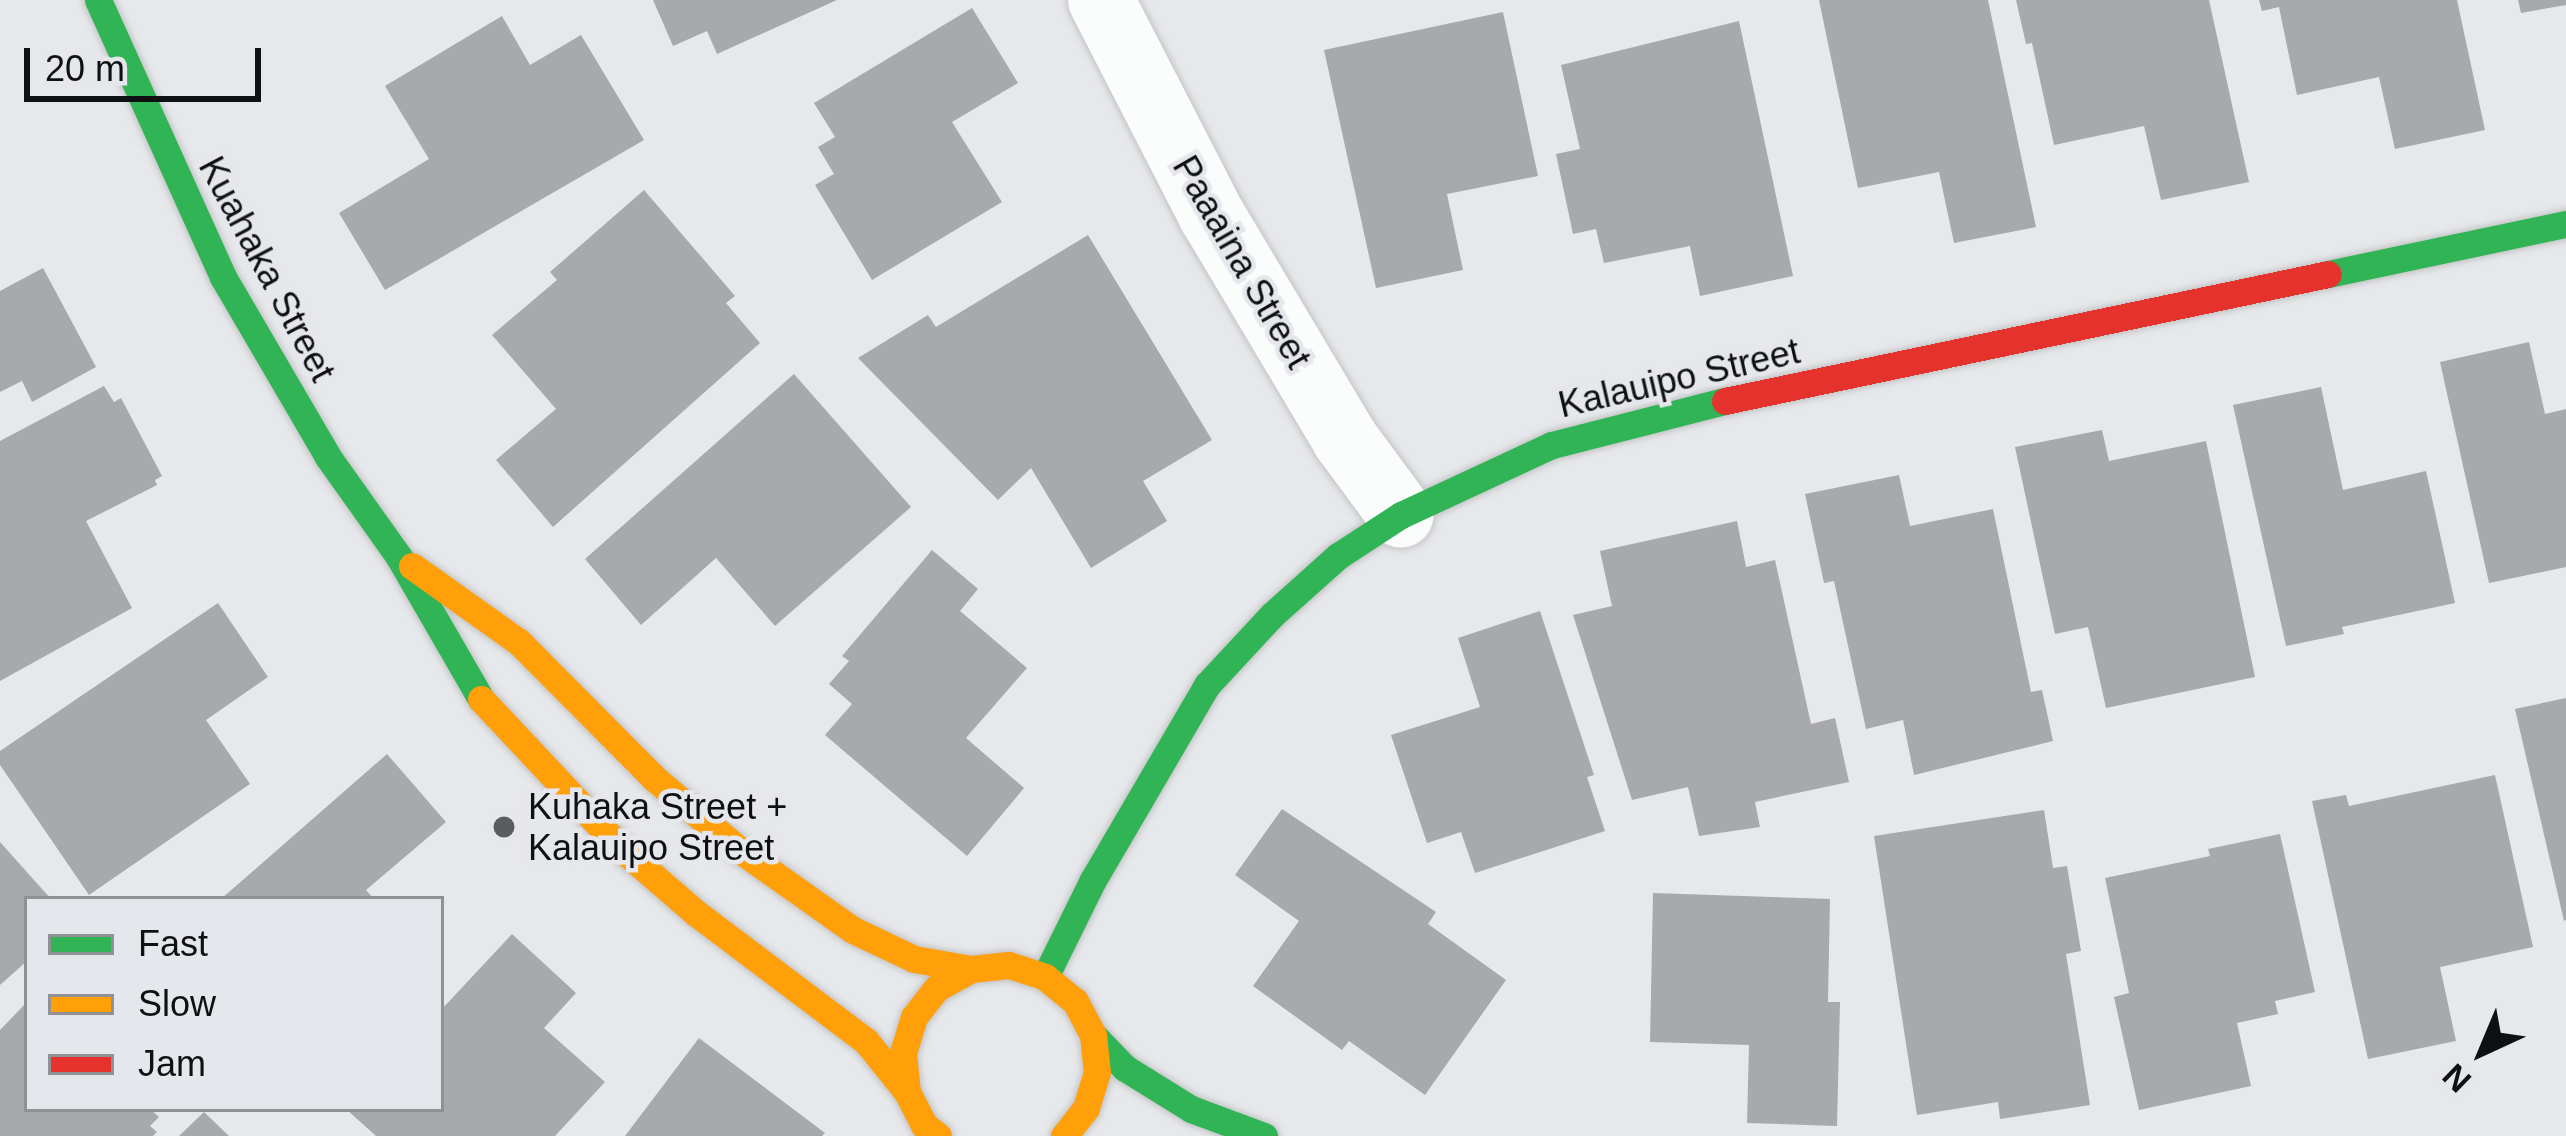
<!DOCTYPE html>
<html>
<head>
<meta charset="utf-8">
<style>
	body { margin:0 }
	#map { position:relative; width:2566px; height:1136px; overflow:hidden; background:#e7e8eb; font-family:Arial,sans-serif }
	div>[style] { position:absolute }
	.building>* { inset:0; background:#a8a9ab }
	.roads { filter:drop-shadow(0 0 3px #c3c4c5) drop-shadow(0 0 3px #c3c4c5) }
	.street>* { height:66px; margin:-33px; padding:0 33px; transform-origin:33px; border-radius:33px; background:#fbfcfc }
	.fast>* { height:27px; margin:-13.5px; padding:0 13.5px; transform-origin:13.5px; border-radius:13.5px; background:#30b455 }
	.slow>* { height:27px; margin:-13.5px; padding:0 13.5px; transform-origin:13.5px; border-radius:13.5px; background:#ff9f0a }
	.jam>* { height:27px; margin:-13.5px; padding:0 13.5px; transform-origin:13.5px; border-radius:13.5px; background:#e5322d }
	.dots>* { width:33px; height:33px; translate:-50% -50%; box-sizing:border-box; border:6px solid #e6e7ec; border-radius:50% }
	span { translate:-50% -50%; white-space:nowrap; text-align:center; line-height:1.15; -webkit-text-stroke:9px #e6e7ec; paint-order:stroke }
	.street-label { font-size:36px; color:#0f1011 }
	.poi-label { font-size:36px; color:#0f1011 }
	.left { translate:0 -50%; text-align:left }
	.legend { position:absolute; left:24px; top:896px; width:420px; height:216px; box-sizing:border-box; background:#e6e7ec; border:3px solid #909194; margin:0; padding:15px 21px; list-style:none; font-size:36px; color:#0f1011 }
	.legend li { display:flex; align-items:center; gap:24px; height:60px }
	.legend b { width:60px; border:3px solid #909194 }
	.north { position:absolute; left:2422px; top:992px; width:120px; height:120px; -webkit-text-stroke:9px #e6e7ec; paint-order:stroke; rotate:224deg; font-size:33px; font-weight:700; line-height:48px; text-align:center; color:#0f1011 }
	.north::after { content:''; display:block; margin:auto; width:42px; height:54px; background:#0f1011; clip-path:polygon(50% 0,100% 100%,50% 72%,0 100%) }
	.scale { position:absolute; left:24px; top:48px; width:237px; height:54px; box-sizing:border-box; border:6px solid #0f1011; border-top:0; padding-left:15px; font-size:36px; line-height:42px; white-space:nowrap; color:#0f1011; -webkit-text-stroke:9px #e6e7ec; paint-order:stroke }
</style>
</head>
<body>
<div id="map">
	<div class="building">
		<i style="clip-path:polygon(653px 0,837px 0,717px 54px,707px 31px,673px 46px)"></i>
		<i style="clip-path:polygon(1819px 0,1988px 0,2036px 227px,1954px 243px,1939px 172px,1858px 188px)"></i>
		<i style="clip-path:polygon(2016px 0,2209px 0,2249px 182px,2161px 200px,2144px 126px,2054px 145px,2032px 43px,2026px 44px)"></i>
		<i style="clip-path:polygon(2259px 0,2457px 0,2485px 130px,2395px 149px,2379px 77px,2297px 95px,2279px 7px,2262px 11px)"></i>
		<i style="clip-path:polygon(2518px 0,2566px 0,2566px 5px,2521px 13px)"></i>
		<i style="clip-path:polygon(972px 8px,1018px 83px,952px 122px,1002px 202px,872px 280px,815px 185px,834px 174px,818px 147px,835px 137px,814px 103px)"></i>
		<i style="clip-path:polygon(1503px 12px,1538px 176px,1447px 194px,1463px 270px,1376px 288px,1324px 50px)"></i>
		<i style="clip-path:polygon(502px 16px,530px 65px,581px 35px,644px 140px,385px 290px,339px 213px,429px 159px,385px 86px)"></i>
		<i style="clip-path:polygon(1739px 21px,1793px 276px,1700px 296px,1690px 246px,1604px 263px,1596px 229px,1573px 234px,1556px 154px,1580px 149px,1561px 65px)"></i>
		<i style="clip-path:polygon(644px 190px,735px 296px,726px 303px,760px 343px,553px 527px,496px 460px,556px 409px,492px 335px,557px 280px,550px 272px)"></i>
		<i style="clip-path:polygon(1088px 235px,1212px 440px,1143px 481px,1167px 521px,1091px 568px,1031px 468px,998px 500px,858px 358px,928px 315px,936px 327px)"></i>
		<i style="clip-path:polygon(43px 268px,96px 367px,32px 402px,22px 381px,0 392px,0 291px)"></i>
		<i style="clip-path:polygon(2529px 342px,2545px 414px,2566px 409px,2566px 567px,2489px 583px,2440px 362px)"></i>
		<i style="clip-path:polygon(794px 374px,911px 507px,775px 626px,716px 558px,641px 625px,585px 559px)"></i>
		<i style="clip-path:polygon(104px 386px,114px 402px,121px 398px,162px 476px,155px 480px,157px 485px,86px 521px,132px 608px,0 681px,0 441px)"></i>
		<i style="clip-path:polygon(2321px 387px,2343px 490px,2426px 471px,2455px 603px,2342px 627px,2344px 634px,2286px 646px,2233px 405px)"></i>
		<i style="clip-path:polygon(2102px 430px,2109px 461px,2206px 441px,2255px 677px,2106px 708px,2088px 627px,2055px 634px,2015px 447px)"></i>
		<i style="clip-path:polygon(1899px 475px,1910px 526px,1993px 509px,2031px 692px,2042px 690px,2053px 741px,1914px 775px,1903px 720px,1866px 729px,1834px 581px,1824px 583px,1805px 494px)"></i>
		<i style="clip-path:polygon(1737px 521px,1746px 567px,1775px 560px,1811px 724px,1835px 718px,1849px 782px,1755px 802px,1760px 827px,1699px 836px,1688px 787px,1632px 800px,1573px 615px,1612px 606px,1600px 551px)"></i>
		<i style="clip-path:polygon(932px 550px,978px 589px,960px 611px,1027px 668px,966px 738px,1024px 788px,967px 856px,825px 735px,852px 704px,829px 684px,849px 661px,842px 656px)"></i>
		<i style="clip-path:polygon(218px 603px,268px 677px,206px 720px,250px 784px,89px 895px,0 765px,0 751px)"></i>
		<i style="clip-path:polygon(1540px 611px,1594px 775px,1587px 777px,1605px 831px,1475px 873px,1461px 832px,1427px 843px,1391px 735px,1480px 707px,1458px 638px)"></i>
		<i style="clip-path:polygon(2566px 698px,2566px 920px,2564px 921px,2515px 709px)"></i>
		<i style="clip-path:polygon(387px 754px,446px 822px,366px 890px,374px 899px,221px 899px)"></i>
		<i style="clip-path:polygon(2495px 775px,2533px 947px,2440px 967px,2456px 1041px,2368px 1059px,2312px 801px,2346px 795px,2349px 806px)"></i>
		<i style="clip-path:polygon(1282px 809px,1436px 912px,1428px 924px,1506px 980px,1425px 1095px,1349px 1041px,1342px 1050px,1253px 986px,1299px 921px,1235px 875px)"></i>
		<i style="clip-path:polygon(2044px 810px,2053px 868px,2067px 866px,2081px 951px,2066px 954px,2090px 1105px,2000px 1119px,1998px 1102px,1917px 1115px,1874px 836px)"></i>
		<i style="clip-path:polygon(2280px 834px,2315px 992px,2275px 1001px,2278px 1014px,2237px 1023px,2251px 1086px,2139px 1110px,2114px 997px,2129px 993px,2105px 878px,2210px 856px,2208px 849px)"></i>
		<i style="clip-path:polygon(0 842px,51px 899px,27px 899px,27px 961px,0 985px)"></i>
		<i style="clip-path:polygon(1653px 893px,1830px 899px,1828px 1002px,1840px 1002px,1837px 1126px,1747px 1123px,1749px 1045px,1650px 1042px)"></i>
		<i style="clip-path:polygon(512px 934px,576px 993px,544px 1028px,605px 1082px,555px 1136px,376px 1136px,346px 1109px,441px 1109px,441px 1010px)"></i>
		<i style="clip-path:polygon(27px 1002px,27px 1109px,150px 1109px,159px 1117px,150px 1126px,157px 1132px,153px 1136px,0 1136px,0 1030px)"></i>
		<i style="clip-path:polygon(699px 1038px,825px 1133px,822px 1136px,625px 1136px)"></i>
		<i style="clip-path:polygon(204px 1112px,229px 1136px,179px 1136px)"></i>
	</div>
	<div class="roads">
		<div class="street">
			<i style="left:1101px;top:0;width:241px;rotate:62.8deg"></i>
			<i style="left:1211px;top:214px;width:262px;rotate:59.2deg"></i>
			<i style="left:1345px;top:439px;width:94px;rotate:53.6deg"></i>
		</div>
		<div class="fast">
			<i style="left:98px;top:0;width:304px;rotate:65.7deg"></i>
			<i style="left:223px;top:277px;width:208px;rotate:59.7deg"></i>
			<i style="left:328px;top:457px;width:123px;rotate:54.6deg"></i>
			<i style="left:399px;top:557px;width:164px;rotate:60deg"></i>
			<i style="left:2328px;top:274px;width:243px;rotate:-11.9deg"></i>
			<i style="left:1045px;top:977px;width:108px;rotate:-63.7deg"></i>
			<i style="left:1093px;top:880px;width:226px;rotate:-59.7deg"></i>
			<i style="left:1207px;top:685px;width:96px;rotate:-47.1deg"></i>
			<i style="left:1272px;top:615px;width:89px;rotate:-41.8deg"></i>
			<i style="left:1338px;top:556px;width:75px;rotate:-33.1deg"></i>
			<i style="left:1401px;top:515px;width:166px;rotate:-24.9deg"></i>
			<i style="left:1552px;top:445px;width:179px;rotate:-14.3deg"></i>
			<i style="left:1093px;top:1035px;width:46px;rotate:45.9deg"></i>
			<i style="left:1125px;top:1068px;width:78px;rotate:31.8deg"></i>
			<i style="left:1191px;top:1109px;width:78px;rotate:20.3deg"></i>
		</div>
		<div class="slow">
			<i style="left:412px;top:566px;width:131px;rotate:35.4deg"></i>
			<i style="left:519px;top:642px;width:192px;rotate:45.2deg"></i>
			<i style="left:654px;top:778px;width:109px;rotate:40.1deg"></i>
			<i style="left:737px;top:848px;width:142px;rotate:35.3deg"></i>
			<i style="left:853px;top:930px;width:68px;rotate:25.4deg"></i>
			<i style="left:914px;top:959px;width:58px;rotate:10deg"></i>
			<i style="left:481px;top:699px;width:206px;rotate:46.8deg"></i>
			<i style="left:622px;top:849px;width:98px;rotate:40.9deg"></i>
			<i style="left:696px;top:913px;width:213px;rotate:37deg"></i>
			<i style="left:866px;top:1041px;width:65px;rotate:51.2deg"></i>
			<i style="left:938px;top:1136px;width:18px;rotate:-142deg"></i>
			<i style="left:924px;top:1125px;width:37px;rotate:-117deg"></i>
			<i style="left:907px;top:1092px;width:39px;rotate:-96deg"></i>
			<i style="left:903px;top:1053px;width:38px;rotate:-73deg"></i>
			<i style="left:914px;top:1017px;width:37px;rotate:-52deg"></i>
			<i style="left:937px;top:988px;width:39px;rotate:-29deg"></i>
			<i style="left:971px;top:969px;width:38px;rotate:-6deg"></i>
			<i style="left:1009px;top:965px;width:38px;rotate:18deg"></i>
			<i style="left:1045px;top:977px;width:38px;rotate:39deg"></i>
			<i style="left:1075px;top:1001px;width:38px;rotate:62deg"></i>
			<i style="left:1093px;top:1035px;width:37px;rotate:84deg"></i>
			<i style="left:1097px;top:1072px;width:38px;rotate:107deg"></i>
			<i style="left:1086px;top:1108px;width:36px;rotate:128deg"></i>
		</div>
		<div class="jam">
			<i style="left:1725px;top:401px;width:616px;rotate:-11.89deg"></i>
		</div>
	</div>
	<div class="dots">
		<i style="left:504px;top:827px;background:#5b5c5d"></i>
	</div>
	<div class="street-label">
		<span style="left:1242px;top:262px;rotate:60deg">Paaaina Street</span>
		<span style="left:267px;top:269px;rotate:62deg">Kuahaka Street</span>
		<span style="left:1679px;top:378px;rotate:-13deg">Kalauipo Street</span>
	</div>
	<div class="poi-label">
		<span class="left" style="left:528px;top:827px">Kuhaka Street +<br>Kalauipo Street</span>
	</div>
	<ul class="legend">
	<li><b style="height:15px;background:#30b455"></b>Fast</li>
	<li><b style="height:15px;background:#ff9f0a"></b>Slow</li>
	<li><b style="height:15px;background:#e5322d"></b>Jam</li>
	</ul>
	<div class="north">N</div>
	<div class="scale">20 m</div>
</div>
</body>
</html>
